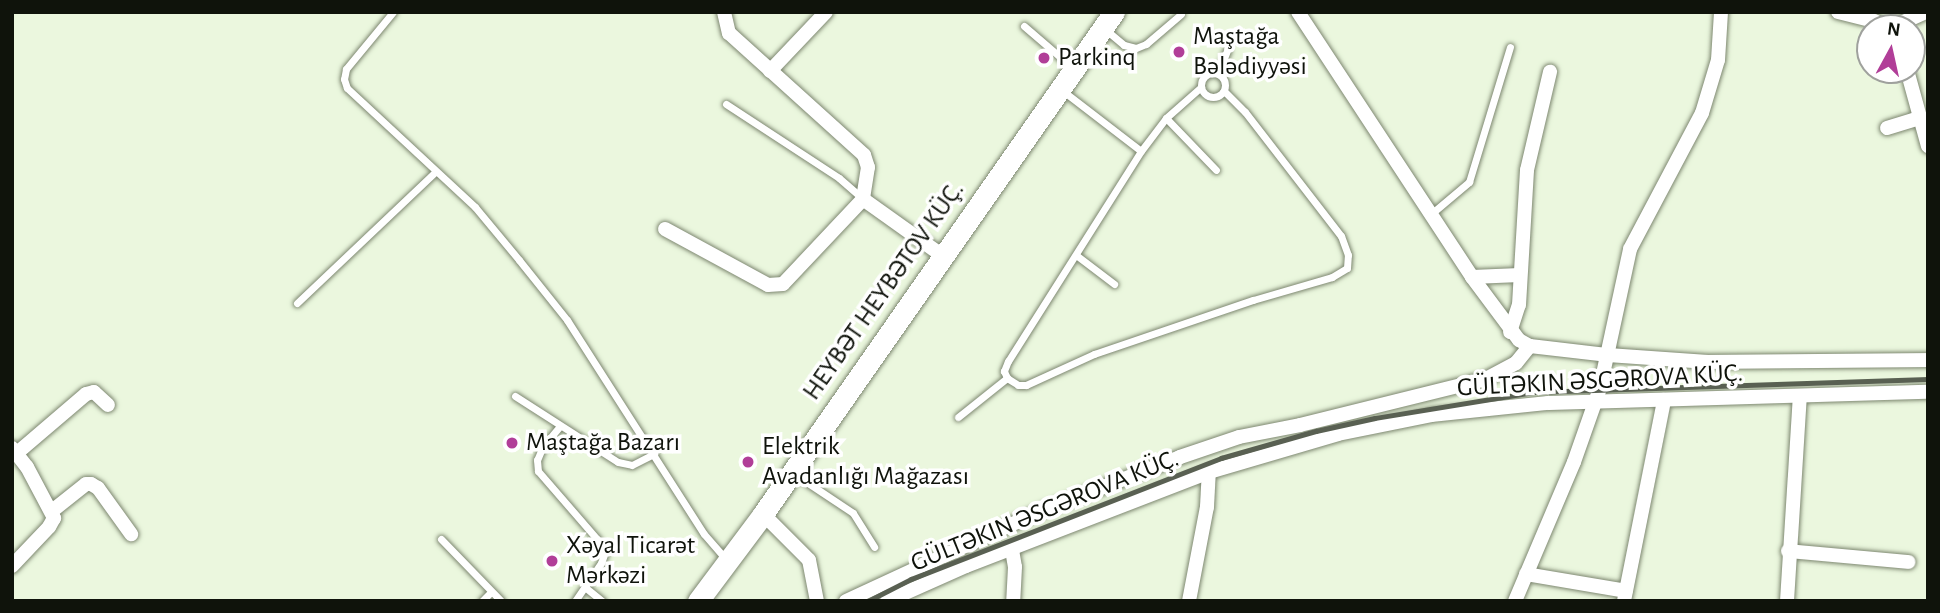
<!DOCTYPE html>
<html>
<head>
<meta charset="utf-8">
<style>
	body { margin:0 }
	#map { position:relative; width:1940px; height:613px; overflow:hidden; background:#ebf7de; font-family:"Alegreya Sans",sans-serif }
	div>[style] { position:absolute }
	.roads { filter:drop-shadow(0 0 2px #7d8770) drop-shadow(0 0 2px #7d8770) }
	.service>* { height:7px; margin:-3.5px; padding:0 3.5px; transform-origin:3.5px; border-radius:3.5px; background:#fff }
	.service>.ring { margin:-3.5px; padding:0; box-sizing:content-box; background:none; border:7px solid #fff; border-radius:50% }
	.minor>* { height:14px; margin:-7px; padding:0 7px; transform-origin:7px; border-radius:7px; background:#fff }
	.secondary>* { height:21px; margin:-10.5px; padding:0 10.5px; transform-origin:10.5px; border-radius:10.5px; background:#fff }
	.rail>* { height:4.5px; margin:-2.25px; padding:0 2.25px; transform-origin:2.25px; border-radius:2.25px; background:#596052 }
	.dots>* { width:19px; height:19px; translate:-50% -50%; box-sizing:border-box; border:4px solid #fff; border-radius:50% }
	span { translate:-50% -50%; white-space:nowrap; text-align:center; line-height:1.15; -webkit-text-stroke:7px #fff; paint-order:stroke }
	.poi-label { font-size:26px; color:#0f130b }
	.left { translate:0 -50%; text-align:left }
	.street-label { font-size:26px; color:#0f130b }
	.frame { position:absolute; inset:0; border:14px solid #0f130b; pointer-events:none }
	.north { position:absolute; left:1856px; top:14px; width:70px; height:70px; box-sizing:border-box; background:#fff; border:2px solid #9fa19d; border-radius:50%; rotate:8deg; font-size:19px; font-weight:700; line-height:28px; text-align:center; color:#0f130b }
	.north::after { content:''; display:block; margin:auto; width:24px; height:32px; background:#b13e98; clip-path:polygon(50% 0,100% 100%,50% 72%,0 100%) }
</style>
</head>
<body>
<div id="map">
	<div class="roads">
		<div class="service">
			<i style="left:393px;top:12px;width:74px;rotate:129.5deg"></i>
			<i style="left:346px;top:69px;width:10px;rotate:101deg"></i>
			<i style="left:344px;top:79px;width:9px;rotate:72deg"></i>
			<i style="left:347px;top:88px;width:175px;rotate:42.9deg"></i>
			<i style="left:475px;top:207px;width:69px;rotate:50.3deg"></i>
			<i style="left:519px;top:260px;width:77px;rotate:51.3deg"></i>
			<i style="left:567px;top:320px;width:254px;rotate:57.4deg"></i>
			<i style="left:704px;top:534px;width:32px;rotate:49deg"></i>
			<i style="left:1024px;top:26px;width:65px;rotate:40.6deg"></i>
			<i style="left:1106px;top:30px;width:23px;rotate:40deg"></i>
			<i style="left:1124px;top:45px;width:12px;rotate:14deg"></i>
			<i style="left:1136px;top:48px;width:11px;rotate:-22deg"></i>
			<i style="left:1146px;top:44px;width:46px;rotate:-40.6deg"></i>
			<i class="ring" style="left:1201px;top:73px;width:17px;height:17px"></i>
			<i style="left:1218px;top:74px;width:26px;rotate:-69deg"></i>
			<i style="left:1201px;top:87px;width:47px;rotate:138.5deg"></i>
			<i style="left:1166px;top:118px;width:41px;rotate:127.1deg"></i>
			<i style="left:1141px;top:151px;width:249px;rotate:122.3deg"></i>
			<i style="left:1008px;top:361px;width:11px;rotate:112deg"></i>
			<i style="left:1004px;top:371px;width:8px;rotate:67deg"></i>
			<i style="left:1007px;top:378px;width:13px;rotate:32deg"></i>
			<i style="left:1018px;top:385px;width:8px"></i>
			<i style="left:1026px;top:385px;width:75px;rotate:-24.5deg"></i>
			<i style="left:1094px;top:354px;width:168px;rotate:-18.8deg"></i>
			<i style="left:1253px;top:300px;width:82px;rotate:-16.2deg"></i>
			<i style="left:1332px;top:277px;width:17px;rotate:-31deg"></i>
			<i style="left:1347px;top:268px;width:13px;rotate:-86deg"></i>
			<i style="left:1348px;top:255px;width:20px;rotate:-110deg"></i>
			<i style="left:1341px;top:236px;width:157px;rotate:-127.7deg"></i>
			<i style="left:1245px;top:112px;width:30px;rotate:-135deg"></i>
			<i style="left:1063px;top:91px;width:98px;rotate:37.6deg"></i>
			<i style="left:726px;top:104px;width:135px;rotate:33.2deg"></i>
			<i style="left:839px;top:178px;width:32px;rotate:41deg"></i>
			<i style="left:1166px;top:118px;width:72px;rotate:46.1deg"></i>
			<i style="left:1431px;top:214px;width:50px;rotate:-40.1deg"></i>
			<i style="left:1469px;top:182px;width:141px;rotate:-73.1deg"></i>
			<i style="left:1076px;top:255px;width:48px;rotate:37.3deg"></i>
			<i style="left:297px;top:303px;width:190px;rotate:-43.5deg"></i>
			<i style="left:515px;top:396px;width:122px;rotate:32.7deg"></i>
			<i style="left:618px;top:462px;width:14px;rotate:12deg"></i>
			<i style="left:632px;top:465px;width:25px;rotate:-27deg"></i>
			<i style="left:958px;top:417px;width:63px;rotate:-38.5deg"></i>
			<i style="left:560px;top:426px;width:26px;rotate:130deg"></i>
			<i style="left:543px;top:446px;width:15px;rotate:113deg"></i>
			<i style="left:537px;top:460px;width:11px;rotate:85deg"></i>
			<i style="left:538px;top:471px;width:90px;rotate:49.1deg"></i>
			<i style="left:597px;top:539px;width:15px;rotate:58deg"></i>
			<i style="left:605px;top:552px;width:12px;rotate:110deg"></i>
			<i style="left:601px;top:563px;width:46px;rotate:124.4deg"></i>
			<i style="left:793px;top:473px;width:72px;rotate:33.7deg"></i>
			<i style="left:853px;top:513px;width:40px;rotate:58deg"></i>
			<i style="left:441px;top:539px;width:86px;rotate:45.9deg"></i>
			<i style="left:586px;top:588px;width:21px;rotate:39deg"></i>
			<i style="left:482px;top:601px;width:13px;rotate:-45deg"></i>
		</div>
		<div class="minor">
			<i style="left:724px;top:12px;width:22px;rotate:77deg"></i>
			<i style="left:729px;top:33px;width:182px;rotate:42.1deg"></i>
			<i style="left:864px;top:155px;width:13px;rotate:72deg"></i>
			<i style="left:868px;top:167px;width:32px;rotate:99deg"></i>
			<i style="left:863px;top:199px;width:98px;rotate:35.5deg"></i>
			<i style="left:1298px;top:12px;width:317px;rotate:56.7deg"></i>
			<i style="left:1472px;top:277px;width:79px;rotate:53.3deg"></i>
			<i style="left:1519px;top:340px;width:13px;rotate:29deg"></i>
			<i style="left:1530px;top:346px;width:79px;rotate:6.6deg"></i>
			<i style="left:1608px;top:355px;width:100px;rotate:4deg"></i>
			<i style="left:1708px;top:362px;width:220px;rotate:-0.5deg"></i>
			<i style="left:1838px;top:12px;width:37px;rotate:14deg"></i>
			<i style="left:1874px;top:21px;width:17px;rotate:24deg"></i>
			<i style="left:1890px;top:28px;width:39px;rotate:-24deg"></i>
			<i style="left:1907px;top:70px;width:79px;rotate:74.6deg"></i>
			<i style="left:770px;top:71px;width:81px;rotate:-46.5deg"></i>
			<i style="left:1887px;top:128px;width:34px;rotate:-17deg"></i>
			<i style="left:665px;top:229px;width:117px;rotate:28.5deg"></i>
			<i style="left:768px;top:285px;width:15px;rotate:-4deg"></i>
			<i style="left:783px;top:284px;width:117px;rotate:-46.7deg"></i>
			<i style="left:1472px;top:277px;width:48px;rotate:-2.4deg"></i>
			<i style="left:1510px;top:332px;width:28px;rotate:-72deg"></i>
			<i style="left:1519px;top:305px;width:135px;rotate:-86.6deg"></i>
			<i style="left:1527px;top:170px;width:101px;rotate:-76.8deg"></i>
			<i style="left:12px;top:448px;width:24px;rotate:52deg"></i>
			<i style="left:27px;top:467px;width:58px;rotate:62.1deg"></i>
			<i style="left:54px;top:518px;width:10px;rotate:119deg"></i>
			<i style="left:49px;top:527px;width:54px;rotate:133.5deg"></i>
			<i style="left:17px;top:453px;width:91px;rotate:-40.5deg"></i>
			<i style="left:86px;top:394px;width:8px;rotate:-14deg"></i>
			<i style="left:94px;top:392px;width:19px;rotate:43deg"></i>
			<i style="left:52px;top:511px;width:43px;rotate:-38.5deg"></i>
			<i style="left:86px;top:484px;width:5px"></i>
			<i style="left:91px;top:484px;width:8px;rotate:30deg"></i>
			<i style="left:98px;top:488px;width:57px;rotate:54.3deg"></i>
			<i style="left:763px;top:514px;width:65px;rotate:45deg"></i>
			<i style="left:809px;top:560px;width:42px;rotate:79deg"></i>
			<i style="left:1012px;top:550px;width:17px;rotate:80deg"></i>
			<i style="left:1015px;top:567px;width:34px;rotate:93deg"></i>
			<i style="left:1788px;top:551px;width:121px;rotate:5.2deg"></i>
			<i style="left:1526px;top:574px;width:101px;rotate:9.6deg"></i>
			<i style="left:846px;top:601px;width:207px;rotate:-24.8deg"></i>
			<i style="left:1034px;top:514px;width:157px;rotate:-21.3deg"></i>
			<i style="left:1180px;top:457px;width:62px;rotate:-18.7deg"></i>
			<i style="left:1239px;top:437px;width:62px;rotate:-11.1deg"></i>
			<i style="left:1300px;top:425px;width:192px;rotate:-13.9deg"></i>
			<i style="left:1486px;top:379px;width:34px;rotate:-28deg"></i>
			<i style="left:1516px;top:363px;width:22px;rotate:-51deg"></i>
			<i style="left:887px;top:601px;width:86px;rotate:-23.9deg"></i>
			<i style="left:966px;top:566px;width:261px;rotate:-21.1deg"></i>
			<i style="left:1209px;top:472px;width:134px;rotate:-16.4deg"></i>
			<i style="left:1338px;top:434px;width:95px;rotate:-11.5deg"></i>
			<i style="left:1431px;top:415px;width:118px;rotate:-5.9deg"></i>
			<i style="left:1548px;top:403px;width:380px;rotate:-1.7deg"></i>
			<i style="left:1189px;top:601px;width:96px;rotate:-79.2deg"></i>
			<i style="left:1207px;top:507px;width:35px;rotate:-87deg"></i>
			<i style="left:1515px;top:601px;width:151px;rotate:-67deg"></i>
			<i style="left:1574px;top:462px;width:78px;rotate:-70.6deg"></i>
			<i style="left:1600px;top:388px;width:142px;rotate:-77.8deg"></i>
			<i style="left:1630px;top:249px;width:154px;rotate:-62.1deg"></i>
			<i style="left:1702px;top:113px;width:55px;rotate:-73.2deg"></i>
			<i style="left:1718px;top:60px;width:48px;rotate:-86.4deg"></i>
			<i style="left:1624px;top:601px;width:205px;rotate:-78.7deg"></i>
			<i style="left:1787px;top:601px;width:205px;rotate:-86.4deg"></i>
		</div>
		<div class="secondary">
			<i style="left:698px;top:601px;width:109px;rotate:-53.2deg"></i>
			<i style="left:763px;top:514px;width:613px;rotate:-55.04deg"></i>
		</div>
	</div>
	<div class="rail">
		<i style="left:868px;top:601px;width:48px;rotate:-27.1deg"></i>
		<i style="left:911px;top:579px;width:333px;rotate:-21.3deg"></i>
		<i style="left:1221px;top:458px;width:99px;rotate:-15.9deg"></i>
		<i style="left:1316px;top:431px;width:60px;rotate:-12.4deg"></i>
		<i style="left:1375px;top:418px;width:161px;rotate:-9.3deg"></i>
		<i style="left:1534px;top:392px;width:394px;rotate:-1.9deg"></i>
	</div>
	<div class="dots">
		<i style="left:1179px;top:52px;background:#b13e98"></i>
		<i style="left:1044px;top:58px;background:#b13e98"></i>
		<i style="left:512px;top:443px;background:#b13e98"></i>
		<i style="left:748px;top:462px;background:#b13e98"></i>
		<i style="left:552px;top:561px;background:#b13e98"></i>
	</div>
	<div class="poi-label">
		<span class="left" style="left:1193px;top:52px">Maştağa<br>Bələdiyyəsi</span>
		<span class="left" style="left:1058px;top:58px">Parkinq</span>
		<span class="left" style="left:526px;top:443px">Maştağa Bazarı</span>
		<span class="left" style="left:762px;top:462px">Elektrik<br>Avadanlığı Mağazası</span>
		<span class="left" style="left:566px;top:561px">Xəyal Ticarət<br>Mərkəzi</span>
	</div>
	<div class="street-label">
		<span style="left:884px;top:291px;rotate:-55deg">HEYBƏT HEYBƏTOV KÜÇ.</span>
		<span style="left:1600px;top:381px;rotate:-3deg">GÜLTƏKIN ƏSGƏROVA KÜÇ.</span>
		<span style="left:1045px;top:511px;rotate:-22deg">GÜLTƏKIN ƏSGƏROVA KÜÇ.</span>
	</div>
	<div class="frame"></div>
	<div class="north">N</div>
</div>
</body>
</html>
